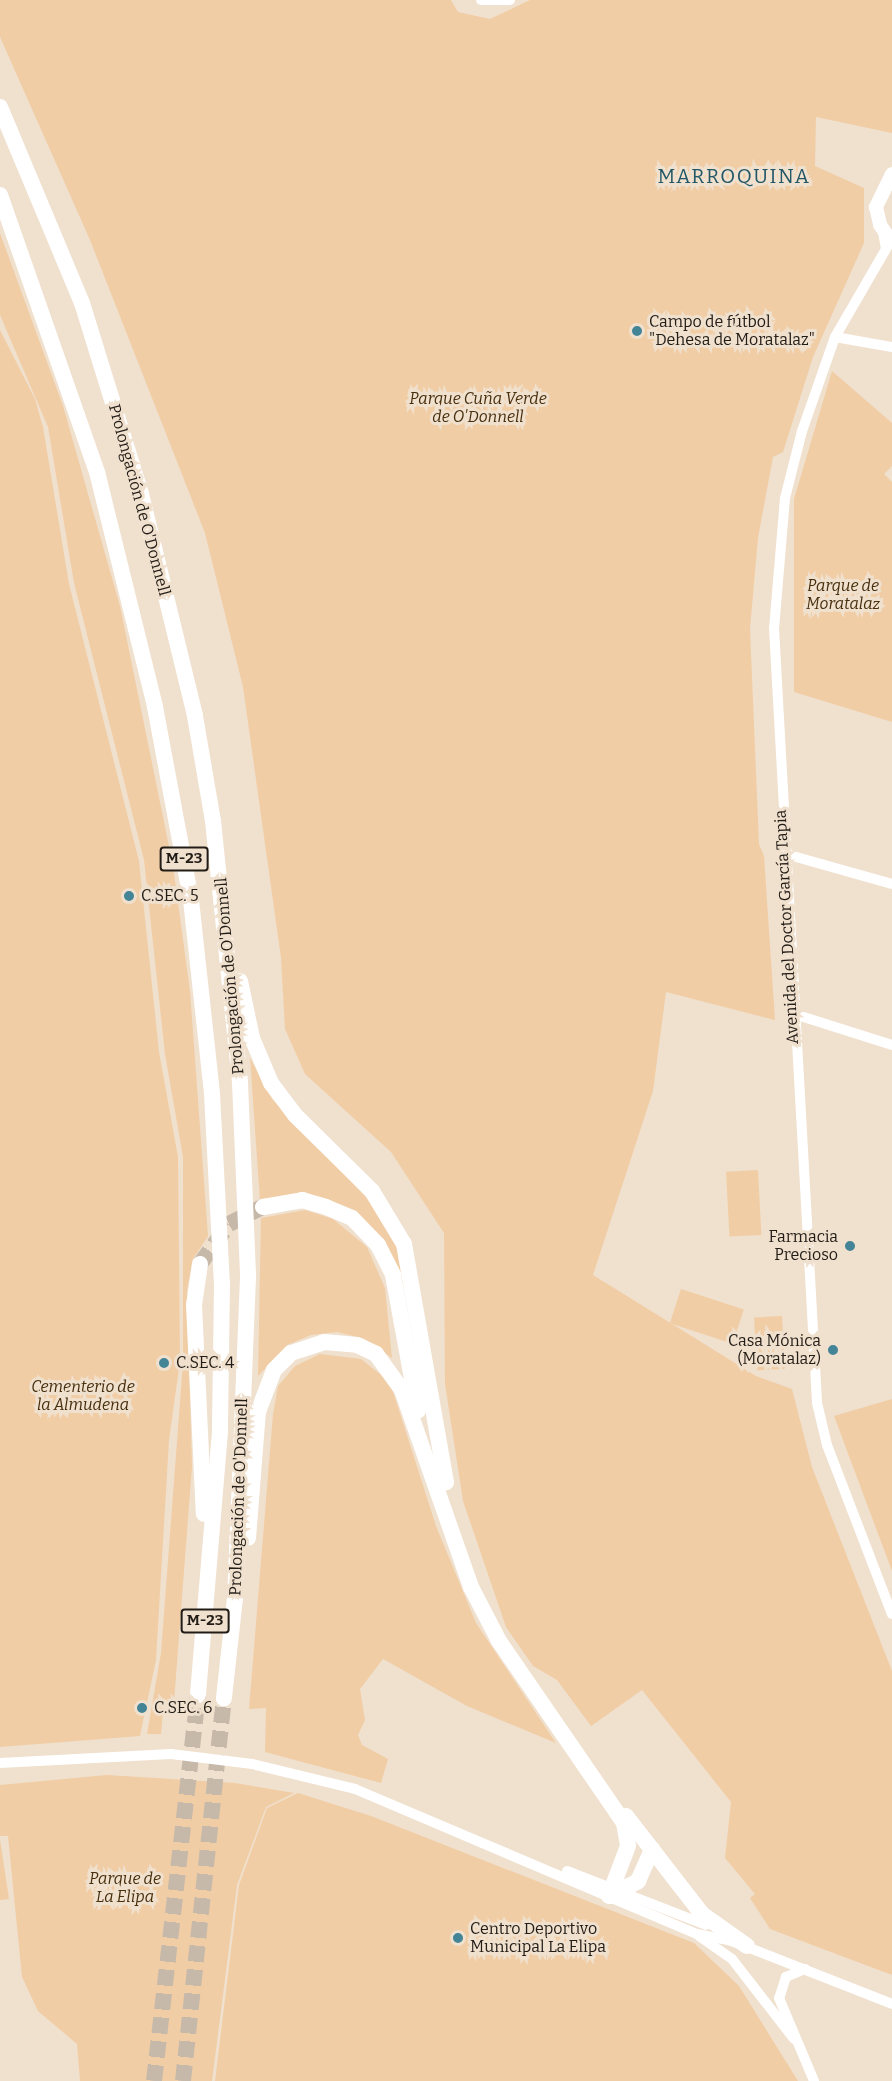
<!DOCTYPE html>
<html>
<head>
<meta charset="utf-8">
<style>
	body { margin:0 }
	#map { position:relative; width:892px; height:2081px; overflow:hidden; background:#f0e0ce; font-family:Bitter,serif }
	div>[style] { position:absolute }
	.green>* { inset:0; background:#f1cda5; transform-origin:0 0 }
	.highway-tunnel>* { height:16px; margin-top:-8px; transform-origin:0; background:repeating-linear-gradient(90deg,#c7b9a9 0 16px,transparent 0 24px) }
	.minor>* { height:10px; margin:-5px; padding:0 5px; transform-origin:5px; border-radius:5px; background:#fff }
	.major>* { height:14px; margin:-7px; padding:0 7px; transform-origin:7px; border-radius:7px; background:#fff }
	.highway>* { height:16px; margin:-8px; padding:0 8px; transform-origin:8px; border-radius:8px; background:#fff }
	.dots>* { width:16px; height:16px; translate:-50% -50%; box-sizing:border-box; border:3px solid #f0e0ce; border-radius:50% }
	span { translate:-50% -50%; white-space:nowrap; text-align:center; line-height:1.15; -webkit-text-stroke:6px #f0e0ce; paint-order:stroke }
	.shield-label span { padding:2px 4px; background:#f0e0ce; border:2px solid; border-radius:4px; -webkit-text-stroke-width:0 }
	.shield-label { font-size:15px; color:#221c16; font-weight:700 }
	.poi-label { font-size:16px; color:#221c16 }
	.left { translate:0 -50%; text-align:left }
	.right { translate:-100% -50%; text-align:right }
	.park-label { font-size:16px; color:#472f0e; font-style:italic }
	.street-label { font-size:16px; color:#221c16 }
	.quarter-label { font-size:20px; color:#235766; letter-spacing:1.5px }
</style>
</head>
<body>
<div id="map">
	<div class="green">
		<i style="clip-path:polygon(0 0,451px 0,458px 12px,490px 19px,530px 0,892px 0,892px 133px,816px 117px,815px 166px,864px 188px,864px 243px,813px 357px,783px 452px,773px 457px,758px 538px,750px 629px,759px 844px,764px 856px,775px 1020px,666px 992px,653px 1091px,593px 1275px,756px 1376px,792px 1389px,812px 1467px,892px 1671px,892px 1975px,770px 1929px,750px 1898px,755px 1894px,725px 1858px,731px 1802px,642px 1690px,591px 1726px,557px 1680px,533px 1666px,506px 1627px,463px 1501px,445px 1384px,444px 1233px,391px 1152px,305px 1074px,285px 1029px,281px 958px,243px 687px,205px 533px,90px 240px,0 37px)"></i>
		<i style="clip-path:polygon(0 233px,63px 406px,120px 606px,173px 866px,190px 991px,208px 1236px,193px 1259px,187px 1290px,192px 1467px,174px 1702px,164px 1701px,161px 1734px,147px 1734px,161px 1653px,183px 1362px,183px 1157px,165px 1054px,144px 860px,74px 583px,48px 427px,0 315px)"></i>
		<i style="clip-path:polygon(0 330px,35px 399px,43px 427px,69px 584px,139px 861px,159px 1052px,178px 1157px,180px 1361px,169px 1440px,156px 1660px,140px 1736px,0 1747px)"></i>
		<i style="clip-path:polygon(832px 371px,892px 423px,892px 466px,884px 474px,892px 482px,892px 722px,794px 692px,794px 499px)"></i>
		<i style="clip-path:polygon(250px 1058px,272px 1099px,379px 1211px,399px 1247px,410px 1299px,380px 1238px,355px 1211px,307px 1193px,260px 1201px)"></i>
		<i style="left:758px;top:1170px;width:65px;height:32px;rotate:87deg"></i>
		<i style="clip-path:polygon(305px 1210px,333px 1219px,367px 1247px,385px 1288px,392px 1358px,365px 1339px,337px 1332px,311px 1335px,287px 1345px,258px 1376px,261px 1218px)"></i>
		<i style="left:681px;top:1289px;width:66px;height:36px;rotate:18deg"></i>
		<i style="left:782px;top:1316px;width:53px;height:28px;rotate:87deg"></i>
		<i style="clip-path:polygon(320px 1354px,361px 1359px,390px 1382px,436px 1526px,476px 1623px,556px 1743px,467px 1706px,383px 1659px,360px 1689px,365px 1720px,358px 1735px,362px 1745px,388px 1759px,381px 1783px,265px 1752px,266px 1708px,249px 1709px,273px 1414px,278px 1386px,295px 1366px)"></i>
		<i style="clip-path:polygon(892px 1399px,892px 1571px,834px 1416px)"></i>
		<i style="clip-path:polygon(107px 1775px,235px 1783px,294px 1793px,266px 1807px,237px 1885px,212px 2081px,80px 2081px,77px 2044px,38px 2011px,22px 1977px,8px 1836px,0 1836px,0 1785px)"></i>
		<i style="clip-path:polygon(298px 1793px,371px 1816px,694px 1943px,739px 1986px,798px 2081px,215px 2081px,239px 1885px,267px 1808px)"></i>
		<i style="clip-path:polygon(0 1839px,9px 1899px,0 1900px)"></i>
	</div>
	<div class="highway-tunnel">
		<i style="left:200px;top:1264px;width:49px;rotate:-54.1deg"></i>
		<i style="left:229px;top:1224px;width:38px;rotate:-27deg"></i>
		<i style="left:154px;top:2081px;width:388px;rotate:-83.5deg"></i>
		<i style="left:183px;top:2081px;width:385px;rotate:-83.9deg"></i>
	</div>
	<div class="minor">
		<i style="left:481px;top:0;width:29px"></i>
		<i style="left:883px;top:232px;width:17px;rotate:80deg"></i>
		<i style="left:886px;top:249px;width:102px;rotate:120.1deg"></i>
		<i style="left:835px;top:337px;width:100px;rotate:109.3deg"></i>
		<i style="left:802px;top:431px;width:69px;rotate:104.2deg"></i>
		<i style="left:785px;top:498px;width:130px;rotate:94.8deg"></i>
		<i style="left:774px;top:628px;width:776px;rotate:86.82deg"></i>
		<i style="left:817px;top:1403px;width:43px;rotate:76.6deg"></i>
		<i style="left:827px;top:1445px;width:181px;rotate:69deg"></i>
		<i style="left:835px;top:337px;width:58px;rotate:10deg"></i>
		<i style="left:782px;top:853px;width:114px;rotate:15.7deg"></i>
		<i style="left:791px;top:1013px;width:106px;rotate:17.6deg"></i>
		<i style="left:0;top:1763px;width:171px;rotate:-3deg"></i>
		<i style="left:171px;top:1754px;width:82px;rotate:7deg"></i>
		<i style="left:252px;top:1764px;width:106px;rotate:13.6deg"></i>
		<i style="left:355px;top:1789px;width:371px;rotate:23deg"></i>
		<i style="left:697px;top:1934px;width:33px;rotate:11deg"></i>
		<i style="left:729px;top:1940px;width:175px;rotate:21.4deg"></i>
		<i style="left:567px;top:1871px;width:149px;rotate:21.2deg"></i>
		<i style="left:699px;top:1936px;width:40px;rotate:34.9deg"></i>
		<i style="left:732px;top:1959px;width:101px;rotate:52.2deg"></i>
		<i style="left:805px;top:1969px;width:21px;rotate:157deg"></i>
		<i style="left:786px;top:1977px;width:22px;rotate:108deg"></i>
		<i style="left:779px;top:1998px;width:90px;rotate:67.1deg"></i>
	</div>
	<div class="major">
		<i style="left:892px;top:174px;width:37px;rotate:116deg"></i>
		<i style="left:876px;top:207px;width:18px;rotate:77deg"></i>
		<i style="left:880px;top:225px;width:21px;rotate:55deg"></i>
	</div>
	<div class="highway">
		<i style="left:0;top:107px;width:212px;rotate:67.3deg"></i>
		<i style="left:82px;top:303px;width:200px;rotate:72.8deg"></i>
		<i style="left:141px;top:494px;width:228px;rotate:76.3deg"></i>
		<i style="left:195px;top:716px;width:107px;rotate:80.3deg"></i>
		<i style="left:213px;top:821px;width:263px;rotate:84.1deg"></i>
		<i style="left:240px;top:1083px;width:194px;rotate:87.6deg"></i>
		<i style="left:248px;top:1277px;width:321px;rotate:92.3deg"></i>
		<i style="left:235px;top:1598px;width:101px;rotate:96.3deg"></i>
		<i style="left:0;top:195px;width:293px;rotate:70.7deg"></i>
		<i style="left:97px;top:472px;width:242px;rotate:76.1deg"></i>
		<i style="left:155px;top:707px;width:196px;rotate:79.4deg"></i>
		<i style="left:191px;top:900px;width:195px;rotate:83.8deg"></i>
		<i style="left:212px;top:1094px;width:190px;rotate:87deg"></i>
		<i style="left:222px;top:1284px;width:148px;rotate:90.8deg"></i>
		<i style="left:220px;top:1432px;width:264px;rotate:94.8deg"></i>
		<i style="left:240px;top:981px;width:58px;rotate:78.1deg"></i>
		<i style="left:252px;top:1038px;width:49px;rotate:67.1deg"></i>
		<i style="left:271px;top:1083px;width:40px;rotate:53deg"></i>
		<i style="left:295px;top:1115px;width:108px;rotate:44.6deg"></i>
		<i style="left:372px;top:1191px;width:62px;rotate:58.9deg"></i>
		<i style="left:404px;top:1244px;width:242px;rotate:80deg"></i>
		<i style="left:263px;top:1207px;width:40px;rotate:-10deg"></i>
		<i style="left:302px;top:1200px;width:25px;rotate:16deg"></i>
		<i style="left:326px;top:1207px;width:28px;rotate:23deg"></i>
		<i style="left:352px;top:1218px;width:37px;rotate:46deg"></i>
		<i style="left:378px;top:1245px;width:34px;rotate:63deg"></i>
		<i style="left:393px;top:1275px;width:138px;rotate:79.6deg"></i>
		<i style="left:200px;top:1264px;width:41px;rotate:98.3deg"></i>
		<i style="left:194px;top:1305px;width:209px;rotate:87.3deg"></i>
		<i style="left:248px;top:1538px;width:126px;rotate:-85.5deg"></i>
		<i style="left:258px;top:1412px;width:45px;rotate:-69.1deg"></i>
		<i style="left:274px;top:1370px;width:24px;rotate:-45deg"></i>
		<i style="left:291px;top:1353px;width:35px;rotate:-18deg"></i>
		<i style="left:324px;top:1342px;width:33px;rotate:5deg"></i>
		<i style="left:357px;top:1345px;width:21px;rotate:25deg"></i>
		<i style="left:376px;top:1354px;width:44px;rotate:54.2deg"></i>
		<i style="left:402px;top:1390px;width:209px;rotate:70.7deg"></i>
		<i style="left:471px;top:1587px;width:61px;rotate:62.6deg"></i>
		<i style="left:499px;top:1641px;width:221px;rotate:55.5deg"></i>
		<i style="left:624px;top:1823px;width:23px;rotate:80deg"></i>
		<i style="left:628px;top:1846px;width:53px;rotate:110.8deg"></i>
		<i style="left:609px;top:1896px;width:33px;rotate:-27deg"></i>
		<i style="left:638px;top:1881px;width:35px;rotate:-66deg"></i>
		<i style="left:626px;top:1816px;width:124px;rotate:52.2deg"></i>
		<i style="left:702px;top:1914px;width:55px;rotate:35.4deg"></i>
	</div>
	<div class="dots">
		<i style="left:637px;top:331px;background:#448497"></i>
		<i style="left:129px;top:896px;background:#448497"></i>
		<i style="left:850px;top:1246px;background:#448497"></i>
		<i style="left:833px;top:1350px;background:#448497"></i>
		<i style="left:164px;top:1363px;background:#448497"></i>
		<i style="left:142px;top:1708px;background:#448497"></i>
		<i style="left:458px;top:1938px;background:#448497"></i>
	</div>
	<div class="shield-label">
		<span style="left:184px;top:859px">M-23</span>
		<span style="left:205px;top:1621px">M-23</span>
	</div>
	<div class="poi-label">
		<span class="left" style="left:649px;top:331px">Campo de fútbol<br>"Dehesa de Moratalaz"</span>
		<span class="left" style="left:141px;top:896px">C.SEC. 5</span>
		<span class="right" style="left:838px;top:1246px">Farmacia<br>Precioso</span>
		<span class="right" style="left:821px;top:1350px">Casa Mónica<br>(Moratalaz)</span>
		<span class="left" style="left:176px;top:1363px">C.SEC. 4</span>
		<span class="left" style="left:154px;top:1708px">C.SEC. 6</span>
		<span class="left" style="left:470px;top:1938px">Centro Deportivo<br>Municipal La Elipa</span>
	</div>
	<div class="park-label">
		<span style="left:478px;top:408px">Parque Cuña Verde<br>de O'Donnell</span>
		<span style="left:843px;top:595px">Parque de<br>Moratalaz</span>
		<span style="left:83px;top:1396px">Cementerio de<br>la Almudena</span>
		<span style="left:125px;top:1888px">Parque de<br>La Elipa</span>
	</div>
	<div class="street-label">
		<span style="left:139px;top:500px;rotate:75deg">Prolongación de O'Donnell</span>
		<span style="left:787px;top:927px;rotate:-93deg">Avenida del Doctor García Tapia</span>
		<span style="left:230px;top:976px;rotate:-95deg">Prolongación de O'Donnell</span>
		<span style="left:239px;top:1497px;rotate:-88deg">Prolongación de O'Donnell</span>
	</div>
	<div class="quarter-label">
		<span style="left:734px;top:176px">MARROQUINA</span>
	</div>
</div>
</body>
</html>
